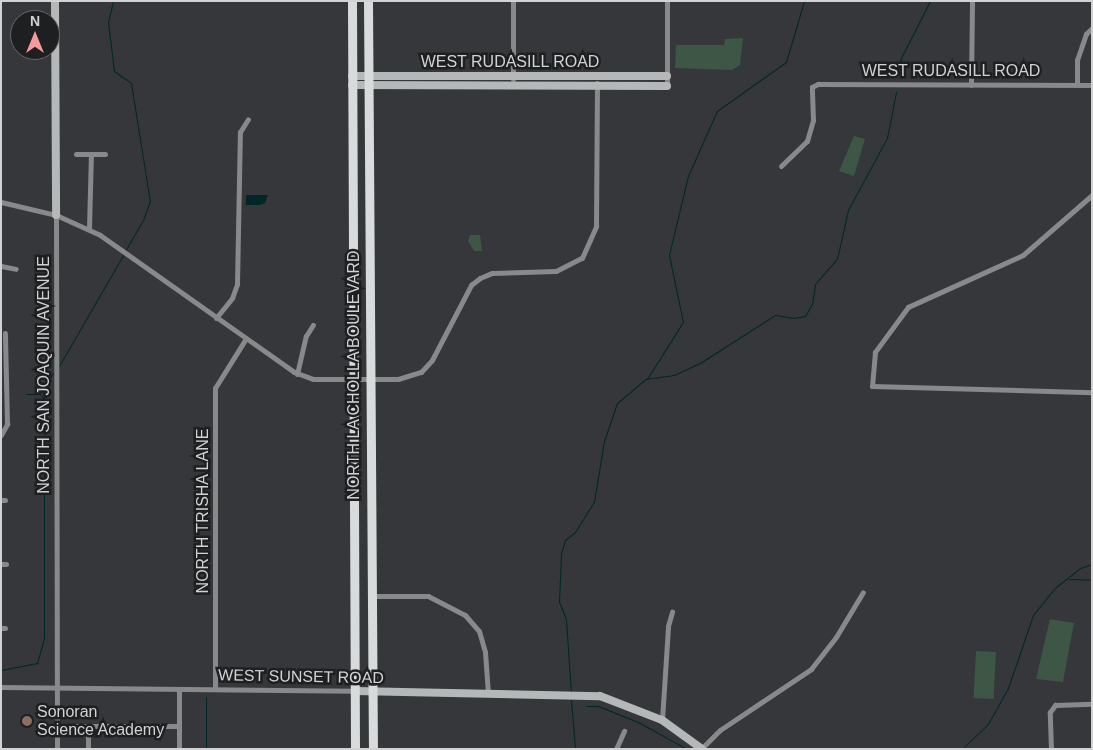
<!DOCTYPE html>
<html>
<head>
<meta charset="utf-8">
<style>
	body { margin:0 }
	#map { position:relative; width:1093px; height:750px; overflow:hidden; background:#35373a; font-family:Helvetica,sans-serif }
	div>[style] { position:absolute }
	.green>* { inset:0; background:#3d5645; transform-origin:0 0 }
	.water>* { inset:0; background:#002728 }
	.stream>* { height:1px; margin:-0.5px; padding:0 0.5px; transform-origin:0.5px; border-radius:0.5px; background:#002728 }
	.street>* { height:5px; margin:-2.5px; padding:0 2.5px; transform-origin:2.5px; border-radius:2.5px; background:#87898a }
	.secondary>* { height:8px; margin:-4px; padding:0 4px; transform-origin:4px; border-radius:4px; background:#b4b8b8 }
	.primary>* { height:9px; margin:-4.5px; padding:0 4.5px; transform-origin:4.5px; border-radius:4.5px; background:#d7dbdc }
	.dots>* { width:14px; height:14px; translate:-50% -50%; box-sizing:border-box; border:2px solid #1e1f20; border-radius:50% }
	span { translate:-50% -50%; white-space:nowrap; text-align:center; line-height:1.15; -webkit-text-stroke:5px #1e1f20; paint-order:stroke }
	.street-label { font-size:16px; color:#d1d2d4 }
	.poi-label { font-size:16px; color:#d1d2d4 }
	.left { translate:0 -50%; text-align:left }
	.frame { position:absolute; inset:0; border:2px solid #d1d2d4; pointer-events:none }
	.north { position:absolute; left:10px; top:10px; width:50px; height:50px; box-sizing:border-box; background:#1e1f20; border:1px solid #666768; border-radius:50%; rotate:0deg; font-size:14px; font-weight:700; line-height:20px; text-align:center; color:#d1d2d4 }
	.north::after { content:''; display:block; margin:auto; width:18px; height:22px; background:#f59b9e; clip-path:polygon(50% 0,100% 100%,50% 72%,0 100%) }
</style>
</head>
<body>
<div id="map">
	<div class="green">
		<i style="clip-path:polygon(743px 38px,740px 65px,732px 70px,675px 68px,676px 45px,724px 45px,725px 39px)"></i>
		<i style="clip-path:polygon(854px 136px,865px 139px,854px 176px,839px 171px)"></i>
		<i style="clip-path:polygon(470px 235px,480px 235px,482px 251px,474px 251px,468px 241px)"></i>
		<i style="clip-path:polygon(1050px 619px,1074px 623px,1063px 682px,1036px 679px)"></i>
		<i style="left:976px;top:651px;width:20px;height:47px;rotate:3deg"></i>
	</div>
	<div class="water">
		<i style="clip-path:polygon(246px 195px,268px 195px,265px 203px,260px 205px,246px 205px)"></i>
	</div>
	<div class="stream">
		<i style="left:113px;top:1px;width:22px;rotate:103deg"></i>
		<i style="left:108px;top:22px;width:49px;rotate:83deg"></i>
		<i style="left:114px;top:71px;width:21px;rotate:35deg"></i>
		<i style="left:131px;top:83px;width:120px;rotate:80.9deg"></i>
		<i style="left:150px;top:201px;width:20px;rotate:110deg"></i>
		<i style="left:143px;top:220px;width:36px;rotate:120deg"></i>
		<i style="left:897px;top:74px;width:16px;rotate:-76deg"></i>
		<i style="left:901px;top:58px;width:64px;rotate:-63deg"></i>
		<i style="left:59px;top:366px;width:128px;rotate:-60deg"></i>
		<i style="left:647px;top:379px;width:67px;rotate:-57.7deg"></i>
		<i style="left:683px;top:322px;width:68px;rotate:-101.8deg"></i>
		<i style="left:669px;top:255px;width:81px;rotate:-76.5deg"></i>
		<i style="left:688px;top:176px;width:71px;rotate:-66deg"></i>
		<i style="left:717px;top:111px;width:85px;rotate:-35.4deg"></i>
		<i style="left:786px;top:62px;width:64px;rotate:-73.6deg"></i>
		<i style="left:26px;top:394px;width:14px"></i>
		<i style="left:40px;top:394px;width:5px;rotate:53deg"></i>
		<i style="left:1069px;top:579px;width:23px;rotate:2deg"></i>
		<i style="left:1px;top:670px;width:37px;rotate:-11deg"></i>
		<i style="left:37px;top:663px;width:25px;rotate:-74deg"></i>
		<i style="left:44px;top:639px;width:255px;rotate:-90deg"></i>
		<i style="left:44px;top:384px;width:17px;rotate:-50deg"></i>
		<i style="left:571px;top:693px;width:74px;rotate:-93.9deg"></i>
		<i style="left:566px;top:619px;width:18px;rotate:-112deg"></i>
		<i style="left:559px;top:602px;width:48px;rotate:-87.6deg"></i>
		<i style="left:561px;top:554px;width:15px;rotate:-74deg"></i>
		<i style="left:565px;top:540px;width:13px;rotate:-39deg"></i>
		<i style="left:575px;top:532px;width:36px;rotate:-58deg"></i>
		<i style="left:594px;top:502px;width:62px;rotate:-80.7deg"></i>
		<i style="left:604px;top:441px;width:40px;rotate:-71.1deg"></i>
		<i style="left:617px;top:403px;width:38px;rotate:-40deg"></i>
		<i style="left:646px;top:379px;width:28px;rotate:-8deg"></i>
		<i style="left:674px;top:375px;width:29px;rotate:-25deg"></i>
		<i style="left:700px;top:363px;width:89px;rotate:-32.6deg"></i>
		<i style="left:775px;top:315px;width:19px;rotate:9deg"></i>
		<i style="left:794px;top:318px;width:11px;rotate:-10deg"></i>
		<i style="left:805px;top:316px;width:14px;rotate:-60deg"></i>
		<i style="left:812px;top:304px;width:20px;rotate:-81deg"></i>
		<i style="left:815px;top:284px;width:33px;rotate:-49deg"></i>
		<i style="left:837px;top:259px;width:50px;rotate:-77.3deg"></i>
		<i style="left:848px;top:210px;width:82px;rotate:-61.6deg"></i>
		<i style="left:887px;top:138px;width:47px;rotate:-78.9deg"></i>
		<i style="left:206px;top:697px;width:52px;rotate:90deg"></i>
		<i style="left:571px;top:700px;width:49px;rotate:85.3deg"></i>
		<i style="left:586px;top:706px;width:12px"></i>
		<i style="left:598px;top:706px;width:43px;rotate:21.8deg"></i>
		<i style="left:638px;top:722px;width:54px;rotate:29deg"></i>
		<i style="left:962px;top:749px;width:36px;rotate:-44deg"></i>
		<i style="left:988px;top:724px;width:41px;rotate:-60.9deg"></i>
		<i style="left:1008px;top:688px;width:77px;rotate:-71.1deg"></i>
		<i style="left:1033px;top:615px;width:36px;rotate:-51deg"></i>
		<i style="left:1056px;top:587px;width:31px;rotate:-38deg"></i>
		<i style="left:1080px;top:568px;width:13px;rotate:-18deg"></i>
	</div>
	<div class="street">
		<i style="left:513px;top:1px;width:78px;rotate:90deg"></i>
		<i style="left:667px;top:1px;width:85px;rotate:90deg"></i>
		<i style="left:971px;top:85px;width:84px;rotate:-89.3deg"></i>
		<i style="left:1077px;top:85px;width:25px;rotate:-90deg"></i>
		<i style="left:1077px;top:60px;width:28px;rotate:-71deg"></i>
		<i style="left:1086px;top:34px;width:8px;rotate:-45deg"></i>
		<i style="left:76px;top:154px;width:29px"></i>
		<i style="left:781px;top:166px;width:36px;rotate:-44deg"></i>
		<i style="left:807px;top:141px;width:22px;rotate:-74deg"></i>
		<i style="left:813px;top:120px;width:33px;rotate:-92deg"></i>
		<i style="left:812px;top:87px;width:7px;rotate:-27deg"></i>
		<i style="left:818px;top:84px;width:274px;rotate:0.2deg"></i>
		<i style="left:1092px;top:195px;width:91px;rotate:139deg"></i>
		<i style="left:1023px;top:255px;width:126px;rotate:155.7deg"></i>
		<i style="left:908px;top:307px;width:56px;rotate:126.3deg"></i>
		<i style="left:875px;top:352px;width:34px;rotate:95deg"></i>
		<i style="left:872px;top:386px;width:220px;rotate:1.6deg"></i>
		<i style="left:1px;top:202px;width:57px;rotate:13.3deg"></i>
		<i style="left:56px;top:215px;width:48px;rotate:24.4deg"></i>
		<i style="left:100px;top:235px;width:237px;rotate:35.2deg"></i>
		<i style="left:294px;top:372px;width:20px;rotate:20deg"></i>
		<i style="left:313px;top:379px;width:85px"></i>
		<i style="left:398px;top:379px;width:24px;rotate:-17deg"></i>
		<i style="left:421px;top:372px;width:16px;rotate:-47deg"></i>
		<i style="left:432px;top:360px;width:85px;rotate:-62.5deg"></i>
		<i style="left:471px;top:285px;width:11px;rotate:-38deg"></i>
		<i style="left:480px;top:278px;width:13px;rotate:-23deg"></i>
		<i style="left:492px;top:273px;width:64px;rotate:-1.8deg"></i>
		<i style="left:556px;top:271px;width:29px;rotate:-27deg"></i>
		<i style="left:582px;top:258px;width:35px;rotate:-66deg"></i>
		<i style="left:596px;top:226px;width:143px;rotate:-89.6deg"></i>
		<i style="left:56px;top:215px;width:534px;rotate:89.89deg"></i>
		<i style="left:89px;top:228px;width:74px;rotate:-88.5deg"></i>
		<i style="left:1px;top:266px;width:15px;rotate:11deg"></i>
		<i style="left:216px;top:318px;width:26px;rotate:-51deg"></i>
		<i style="left:232px;top:298px;width:15px;rotate:-70deg"></i>
		<i style="left:237px;top:284px;width:152px;rotate:-88.9deg"></i>
		<i style="left:240px;top:132px;width:15px;rotate:-58deg"></i>
		<i style="left:297px;top:374px;width:39px;rotate:-77deg"></i>
		<i style="left:306px;top:336px;width:13px;rotate:-58deg"></i>
		<i style="left:1px;top:435px;width:13px;rotate:-61deg"></i>
		<i style="left:7px;top:424px;width:91px;rotate:-91.3deg"></i>
		<i style="left:1px;top:500px;width:4px"></i>
		<i style="left:1px;top:564px;width:5px"></i>
		<i style="left:371px;top:596px;width:57px"></i>
		<i style="left:428px;top:596px;width:42px;rotate:27.2deg"></i>
		<i style="left:465px;top:615px;width:21px;rotate:49deg"></i>
		<i style="left:479px;top:631px;width:22px;rotate:74deg"></i>
		<i style="left:485px;top:652px;width:42px;rotate:85.9deg"></i>
		<i style="left:1px;top:628px;width:4px"></i>
		<i style="left:1px;top:687px;width:354px;rotate:0.6deg"></i>
		<i style="left:179px;top:689px;width:60px;rotate:90deg"></i>
		<i style="left:215px;top:689px;width:301px;rotate:-90deg"></i>
		<i style="left:215px;top:388px;width:57px;rotate:-58deg"></i>
		<i style="left:662px;top:720px;width:94px;rotate:-86.3deg"></i>
		<i style="left:668px;top:626px;width:15px;rotate:-74deg"></i>
		<i style="left:65px;top:726px;width:114px"></i>
		<i style="left:88px;top:726px;width:23px;rotate:90deg"></i>
		<i style="left:702px;top:748px;width:25px;rotate:-45deg"></i>
		<i style="left:720px;top:730px;width:110px;rotate:-33.8deg"></i>
		<i style="left:811px;top:669px;width:41px;rotate:-52deg"></i>
		<i style="left:836px;top:637px;width:52px;rotate:-59deg"></i>
		<i style="left:616px;top:749px;width:20px;rotate:-66deg"></i>
		<i style="left:1051px;top:749px;width:37px;rotate:-92deg"></i>
		<i style="left:1050px;top:712px;width:9px;rotate:-54deg"></i>
		<i style="left:1055px;top:705px;width:37px;rotate:-2deg"></i>
	</div>
	<div class="secondary">
		<i style="left:55px;top:1px;width:214px;rotate:89.7deg"></i>
		<i style="left:352px;top:76px;width:315px"></i>
		<i style="left:352px;top:85px;width:315px;rotate:0.2deg"></i>
		<i style="left:355px;top:691px;width:245px;rotate:1.2deg"></i>
		<i style="left:600px;top:696px;width:66px;rotate:21.2deg"></i>
		<i style="left:662px;top:720px;width:49px;rotate:35.9deg"></i>
	</div>
	<div class="primary">
		<i style="left:352px;top:1px;width:748px;rotate:89.77deg"></i>
		<i style="left:368px;top:1px;width:748px;rotate:89.62deg"></i>
	</div>
	<div class="dots">
		<i style="left:27px;top:721px;background:#8d6e63"></i>
	</div>
	<div class="street-label">
		<span style="left:510px;top:62px">WEST RUDASILL ROAD</span>
		<span style="left:951px;top:71px">WEST RUDASILL ROAD</span>
		<span style="left:44px;top:375px;rotate:-90deg">NORTH SAN JOAQUIN AVENUE</span>
		<span style="left:354px;top:375px;rotate:-90deg">NORTH LA CHOLLA BOULEVARD</span>
		<span style="left:203px;top:511px;rotate:-90deg">NORTH TRISHA LANE</span>
		<span style="left:301px;top:677px;rotate:1deg">WEST SUNSET ROAD</span>
	</div>
	<div class="poi-label">
		<span class="left" style="left:37px;top:721px">Sonoran<br>Science Academy</span>
	</div>
	<div class="frame"></div>
	<div class="north">N</div>
</div>
</body>
</html>
